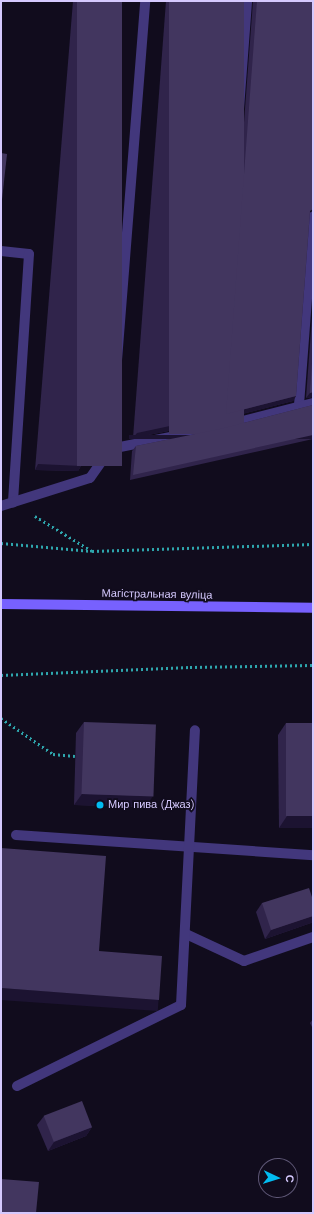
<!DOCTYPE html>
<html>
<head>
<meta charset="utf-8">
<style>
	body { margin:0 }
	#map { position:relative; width:314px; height:1214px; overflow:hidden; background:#110c1d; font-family:"Work Sans",sans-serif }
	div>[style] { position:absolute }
	.path>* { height:2.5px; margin-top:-1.25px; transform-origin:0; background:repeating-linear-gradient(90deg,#2ea6ad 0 2px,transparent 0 5px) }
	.service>* { height:10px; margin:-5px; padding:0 5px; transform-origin:5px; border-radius:5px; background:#42377c }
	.secondary>* { height:10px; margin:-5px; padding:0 5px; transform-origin:5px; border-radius:5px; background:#7761fe }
	.wall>* { inset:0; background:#30244b }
	.shaded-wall>* { inset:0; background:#1c1331; transform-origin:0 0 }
	.building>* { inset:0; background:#42365f; transform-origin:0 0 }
	.dots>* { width:11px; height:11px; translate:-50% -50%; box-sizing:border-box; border:2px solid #110c1d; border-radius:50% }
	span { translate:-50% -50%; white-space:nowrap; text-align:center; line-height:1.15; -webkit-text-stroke:3.5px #110c1d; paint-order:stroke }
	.street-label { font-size:11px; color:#d5c9fe }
	.poi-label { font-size:11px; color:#d5c9fe }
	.left { translate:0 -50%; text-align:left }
	.frame { position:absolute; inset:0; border:2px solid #d5c9fe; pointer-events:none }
	.north { position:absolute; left:258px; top:1158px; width:40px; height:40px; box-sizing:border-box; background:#110c1d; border:1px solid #5f5877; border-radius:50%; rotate:94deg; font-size:11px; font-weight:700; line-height:16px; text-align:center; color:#d5c9fe }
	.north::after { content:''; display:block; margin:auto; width:14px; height:18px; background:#02bcf1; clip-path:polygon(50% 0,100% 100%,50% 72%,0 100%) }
</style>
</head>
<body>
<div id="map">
	<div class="path">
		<i style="left:35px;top:516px;width:67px;rotate:31.6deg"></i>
		<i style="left:1px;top:543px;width:91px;rotate:5deg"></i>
		<i style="left:92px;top:551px;width:221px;rotate:-1.8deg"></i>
		<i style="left:1px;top:675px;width:189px;rotate:-2.4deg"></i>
		<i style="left:190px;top:667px;width:123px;rotate:-0.9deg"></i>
		<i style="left:1px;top:718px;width:63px;rotate:34.7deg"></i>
		<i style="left:53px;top:754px;width:22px;rotate:5deg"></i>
	</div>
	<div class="service">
		<i style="left:1px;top:251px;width:28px;rotate:6deg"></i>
		<i style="left:29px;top:254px;width:249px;rotate:93.7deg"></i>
		<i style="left:299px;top:405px;width:189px;rotate:-85.7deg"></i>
		<i style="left:215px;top:428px;width:428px;rotate:-85.7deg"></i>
		<i style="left:110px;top:449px;width:107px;rotate:-11.3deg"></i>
		<i style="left:215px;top:428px;width:101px;rotate:-14.3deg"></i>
		<i style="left:1px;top:506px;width:93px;rotate:-17.5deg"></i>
		<i style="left:90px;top:478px;width:35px;rotate:-55deg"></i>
		<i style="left:110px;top:449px;width:449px;rotate:-85.5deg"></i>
		<i style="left:16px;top:835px;width:298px;rotate:3.9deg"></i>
		<i style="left:186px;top:934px;width:64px;rotate:25deg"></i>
		<i style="left:244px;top:961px;width:73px;rotate:-19.2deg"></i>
		<i style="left:17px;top:1086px;width:183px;rotate:-26.3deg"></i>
		<i style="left:181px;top:1005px;width:275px;rotate:-87.1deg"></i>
	</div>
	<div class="secondary">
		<i style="left:1px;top:604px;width:312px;rotate:0.7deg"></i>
	</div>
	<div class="wall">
		<i style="clip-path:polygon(73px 1px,122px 1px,81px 466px,78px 471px,35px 470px)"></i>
		<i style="clip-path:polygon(166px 1px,244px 1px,212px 417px,209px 423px,133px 438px)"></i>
		<i style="clip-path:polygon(253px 1px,313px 1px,310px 213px,296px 396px,293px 401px,222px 419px)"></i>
		<i style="clip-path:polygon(313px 304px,313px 397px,306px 398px)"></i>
		<i style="clip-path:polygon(313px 405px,313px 439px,130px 480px,132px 451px,136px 446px,220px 429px)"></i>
		<i style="clip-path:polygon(84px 722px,146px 807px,74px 805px,76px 733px)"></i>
		<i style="clip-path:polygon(286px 723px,313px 828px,279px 828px,278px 735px)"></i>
		<i style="clip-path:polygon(313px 900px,313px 921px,311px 923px,265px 939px,256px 912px,262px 903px)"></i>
		<i style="clip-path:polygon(313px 1019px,313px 1029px,310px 1023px)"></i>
		<i style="clip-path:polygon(44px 1116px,92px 1127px,86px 1136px,48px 1151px,37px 1125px)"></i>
	</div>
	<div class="shaded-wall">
		<i style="clip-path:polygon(313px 392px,313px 397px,306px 398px,310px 393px)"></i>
		<i style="clip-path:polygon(296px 396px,293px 401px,222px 419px,226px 414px)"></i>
		<i style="clip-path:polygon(212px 417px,209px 423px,133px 438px,137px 433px)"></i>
		<i style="left:313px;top:435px;width:4px;height:184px;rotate:90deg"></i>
		<i style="clip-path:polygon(38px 464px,81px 466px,78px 471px,35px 470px)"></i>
		<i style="clip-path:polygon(82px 794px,153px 796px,146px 807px,74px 805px)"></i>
		<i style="clip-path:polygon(287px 816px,313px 816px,313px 828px,279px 828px)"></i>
		<i style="clip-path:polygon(313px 916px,313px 921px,311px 923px,265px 939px,271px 930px)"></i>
		<i style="left:1px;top:988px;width:158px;height:12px;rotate:4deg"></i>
		<i style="clip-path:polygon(92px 1127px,86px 1136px,48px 1151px,54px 1142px)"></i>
	</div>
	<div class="building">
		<i style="left:77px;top:1px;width:45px;height:465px"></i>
		<i style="left:169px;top:1px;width:75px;height:433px"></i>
		<i style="clip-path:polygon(257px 1px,313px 1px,313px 209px,310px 211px,296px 396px,226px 414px)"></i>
		<i style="clip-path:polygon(1px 153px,7px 154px,1px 209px)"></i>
		<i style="clip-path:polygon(313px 348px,313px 392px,310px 393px)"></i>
		<i style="clip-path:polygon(313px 405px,313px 435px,133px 475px,136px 446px,220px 429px)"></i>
		<i style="left:84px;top:722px;width:72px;height:72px;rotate:2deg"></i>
		<i style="left:286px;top:723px;width:27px;height:93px"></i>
		<i style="clip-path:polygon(1px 848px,106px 856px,99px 951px,162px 956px,159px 1000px,1px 988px)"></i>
		<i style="clip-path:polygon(309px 888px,313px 900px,313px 916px,271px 930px,262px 903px)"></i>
		<i style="left:82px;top:1101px;width:28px;height:41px;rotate:69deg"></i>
		<i style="clip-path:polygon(1px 1179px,39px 1182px,36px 1213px,1px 1213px)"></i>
	</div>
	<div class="dots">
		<i style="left:100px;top:805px;background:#02bcf1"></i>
	</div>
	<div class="street-label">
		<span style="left:157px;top:595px;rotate:1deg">Магістральная вуліца</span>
	</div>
	<div class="poi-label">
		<span class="left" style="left:108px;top:805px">Мир пива (Джаз)</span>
	</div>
	<div class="frame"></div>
	<div class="north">С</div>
</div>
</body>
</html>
